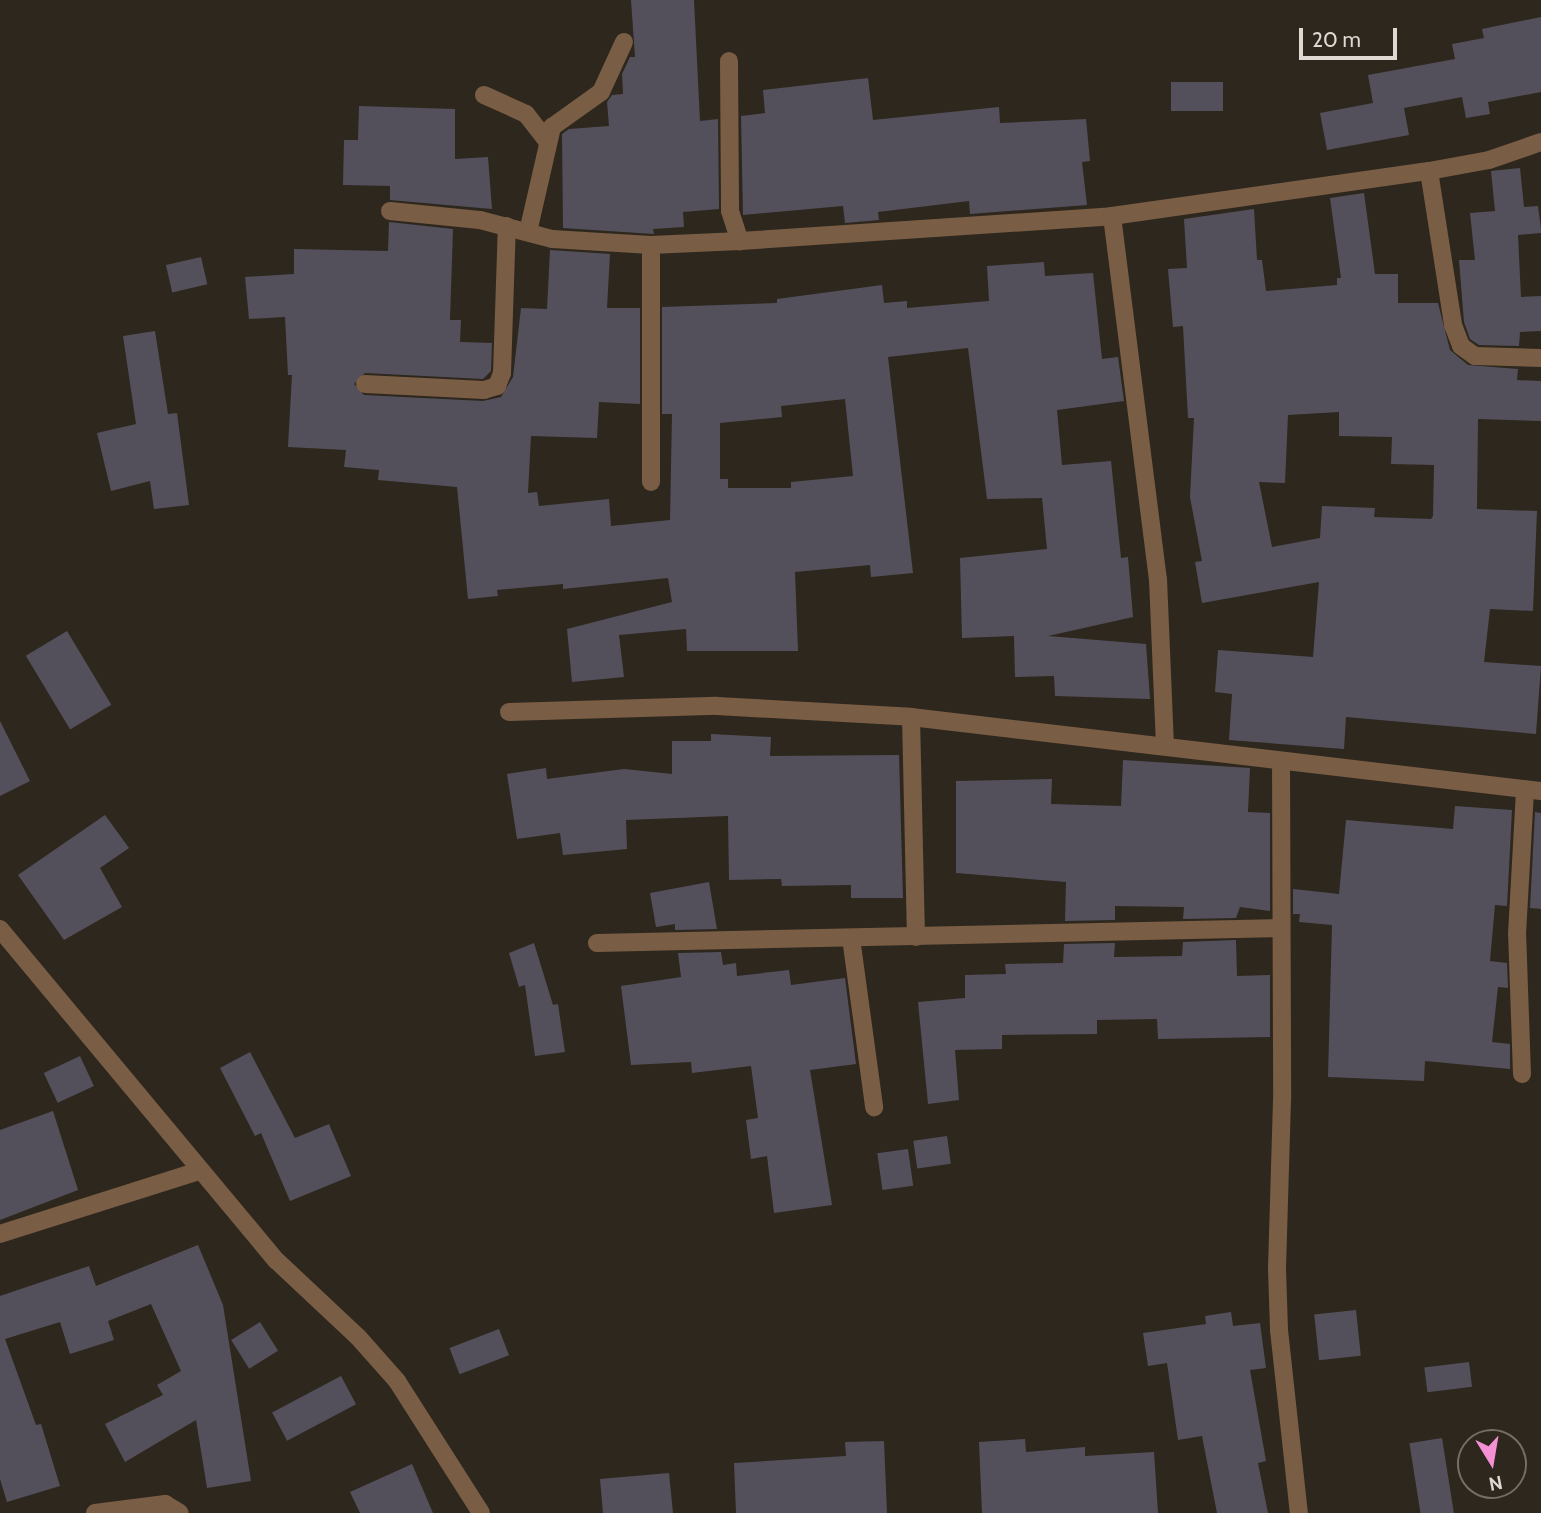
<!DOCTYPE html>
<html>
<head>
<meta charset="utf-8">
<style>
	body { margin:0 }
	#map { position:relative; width:1541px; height:1513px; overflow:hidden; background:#2e271d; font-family:Cabin,sans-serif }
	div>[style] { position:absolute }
	.building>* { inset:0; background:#53505c; transform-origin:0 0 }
	.street>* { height:18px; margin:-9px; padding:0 9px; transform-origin:9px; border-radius:9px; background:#795d45 }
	span { translate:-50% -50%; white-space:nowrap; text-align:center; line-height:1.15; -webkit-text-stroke:6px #2e271d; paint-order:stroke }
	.north { position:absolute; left:1457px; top:1429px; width:70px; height:70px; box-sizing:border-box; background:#2e271d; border:2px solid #746e66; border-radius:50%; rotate:169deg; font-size:19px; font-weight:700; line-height:28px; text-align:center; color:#ded9d3 }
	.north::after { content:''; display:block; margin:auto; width:24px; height:32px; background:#f491d4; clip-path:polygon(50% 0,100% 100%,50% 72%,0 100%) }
	.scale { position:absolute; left:1299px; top:28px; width:98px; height:32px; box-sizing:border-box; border:4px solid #ded9d3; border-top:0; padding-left:9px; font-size:21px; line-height:24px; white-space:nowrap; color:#ded9d3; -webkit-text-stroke:5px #2e271d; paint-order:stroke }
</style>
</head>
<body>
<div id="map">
	<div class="building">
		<i style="clip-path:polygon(631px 0,694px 0,700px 121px,718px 119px,719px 209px,683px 212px,684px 227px,653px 229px,654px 234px,563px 228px,562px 134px,569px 129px,609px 126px,607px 102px,612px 95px,623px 94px,622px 74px,630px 57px,635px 57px)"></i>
		<i style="clip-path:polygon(1541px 17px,1541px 92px,1488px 102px,1490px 114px,1466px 118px,1462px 97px,1404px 108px,1409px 135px,1327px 150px,1320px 113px,1373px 103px,1368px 75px,1455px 59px,1452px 44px,1484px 38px,1482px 29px)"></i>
		<i style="clip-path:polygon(868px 78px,873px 120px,999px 107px,1000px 123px,1086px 119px,1090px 161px,1082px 162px,1087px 205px,970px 214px,969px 201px,878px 212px,879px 220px,845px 223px,843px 206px,743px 215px,741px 116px,765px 113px,763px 90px)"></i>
		<i style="left:1223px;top:82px;width:29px;height:52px;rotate:90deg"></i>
		<i style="clip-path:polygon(359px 106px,455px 109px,455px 159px,488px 157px,492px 209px,390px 200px,390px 186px,343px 185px,344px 140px,358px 140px)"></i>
		<i style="clip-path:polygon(1520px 168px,1524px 207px,1538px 206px,1541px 229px,1541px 233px,1518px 235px,1521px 297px,1541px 296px,1541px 331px,1520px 332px,1519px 346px,1479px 345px,1470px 339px,1464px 322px,1459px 260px,1475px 260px,1470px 213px,1495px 211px,1491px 171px)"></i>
		<i style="clip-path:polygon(evenodd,1364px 193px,1375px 274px,1398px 274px,1398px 303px,1438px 303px,1450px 350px,1468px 365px,1518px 369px,1517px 380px,1541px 381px,1541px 421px,1478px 419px,1477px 509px,1537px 511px,1533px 611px,1490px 609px,1484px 662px,1541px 666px,1536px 734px,1346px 717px,1344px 749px,1229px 740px,1232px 694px,1215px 692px,1218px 650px,1313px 657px,1319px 582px,1202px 603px,1195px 562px,1202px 561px,1190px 497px,1194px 418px,1188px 418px,1183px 326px,1173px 327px,1168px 269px,1187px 268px,1184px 219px,1254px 209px,1257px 260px,1262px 260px,1266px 291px,1337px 285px,1337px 278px,1341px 278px,1330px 198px,1364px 193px,1339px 412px,1339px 436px,1392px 437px,1391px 464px,1434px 465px,1433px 516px,1431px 519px,1374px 517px,1375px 508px,1322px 506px,1320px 538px,1272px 547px,1259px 482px,1285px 483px,1288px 415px,1339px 412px)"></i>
		<i style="clip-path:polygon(evenodd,389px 222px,453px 229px,450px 320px,461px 320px,460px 342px,492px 343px,491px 371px,483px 379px,365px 373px,354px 384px,364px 395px,483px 401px,501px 397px,513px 377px,521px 308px,547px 309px,550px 250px,610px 254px,607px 308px,640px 308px,640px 404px,599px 402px,597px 438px,531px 436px,528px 493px,537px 492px,539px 506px,609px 499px,611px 526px,670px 520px,672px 414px,662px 414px,662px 307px,777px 303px,777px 299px,882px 285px,884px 303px,907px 301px,907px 308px,989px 301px,987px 266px,1044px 262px,1045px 276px,1093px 273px,1102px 359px,1118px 357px,1124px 401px,1057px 410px,1062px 465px,1111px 461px,1121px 558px,1128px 557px,1133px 617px,1048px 636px,1146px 644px,1150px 699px,1055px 696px,1054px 676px,1015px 677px,1014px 636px,962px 638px,960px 558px,1047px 549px,1042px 498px,987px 499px,968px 348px,888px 357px,913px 573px,871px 577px,870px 565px,795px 572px,798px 651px,687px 651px,686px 629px,619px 635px,624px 677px,572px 682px,567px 629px,672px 602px,668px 578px,563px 589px,563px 584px,497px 590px,498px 596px,468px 599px,457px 487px,378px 480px,379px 470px,344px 467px,346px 450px,288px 447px,292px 375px,288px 375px,285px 317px,249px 319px,245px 277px,294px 274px,294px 249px,388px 251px,389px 222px,845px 399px,853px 476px,791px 482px,791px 488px,728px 488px,728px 479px,720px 479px,720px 423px,782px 417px,781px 406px,845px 399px)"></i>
		<i style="left:201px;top:257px;width:28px;height:36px;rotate:77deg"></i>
		<i style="clip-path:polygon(155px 331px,168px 414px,177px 413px,189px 505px,154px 509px,150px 481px,111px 491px,97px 433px,136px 424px,123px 336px)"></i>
		<i style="left:67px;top:631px;width:86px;height:48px;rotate:59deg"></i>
		<i style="clip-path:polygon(0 721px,30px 781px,0 796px)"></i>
		<i style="clip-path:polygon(711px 734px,771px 737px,770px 756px,899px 755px,903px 898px,851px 898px,851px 885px,782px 886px,781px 879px,729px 880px,728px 816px,626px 820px,627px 849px,563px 855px,560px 833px,517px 839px,507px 774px,546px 768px,547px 779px,624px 769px,672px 774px,672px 741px,711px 741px)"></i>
		<i style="clip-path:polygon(1123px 760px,1250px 768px,1248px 812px,1270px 813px,1270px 911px,1240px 907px,1236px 918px,1183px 919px,1184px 907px,1115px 906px,1115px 920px,1065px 921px,1066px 882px,956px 873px,956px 781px,1052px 779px,1051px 804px,1121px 806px)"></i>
		<i style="clip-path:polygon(1455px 806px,1512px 810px,1507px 906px,1495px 905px,1490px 961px,1507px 963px,1508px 988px,1498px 987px,1492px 1042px,1510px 1044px,1510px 1069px,1425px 1061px,1424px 1081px,1328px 1077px,1332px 925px,1299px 922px,1300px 914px,1293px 914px,1293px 889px,1339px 894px,1346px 820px,1453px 829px)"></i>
		<i style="clip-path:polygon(1535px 812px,1541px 813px,1541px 909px,1530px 908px)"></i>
		<i style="clip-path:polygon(105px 815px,129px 848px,100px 868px,122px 907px,64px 940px,18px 875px)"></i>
		<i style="clip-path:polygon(709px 882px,717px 929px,675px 930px,675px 924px,656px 927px,650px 893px)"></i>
		<i style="clip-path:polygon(1236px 940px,1237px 976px,1270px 975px,1270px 1037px,1158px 1039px,1157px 1019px,1097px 1020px,1097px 1034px,1002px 1035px,1002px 1049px,955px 1050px,959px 1100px,928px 1104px,918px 1002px,965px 998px,965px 975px,1006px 974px,1005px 964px,1063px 963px,1064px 944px,1115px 943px,1114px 957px,1182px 956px,1183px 942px)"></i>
		<i style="clip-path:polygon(534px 943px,553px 1005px,558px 1004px,565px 1052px,535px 1056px,525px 985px,519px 987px,509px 953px)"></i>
		<i style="clip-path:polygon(721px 952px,723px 965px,736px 963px,737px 976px,789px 970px,791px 985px,845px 978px,856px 1064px,810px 1070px,832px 1205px,774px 1213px,767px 1156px,751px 1159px,746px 1120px,758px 1118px,751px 1066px,692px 1073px,691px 1062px,631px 1065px,621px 986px,681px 977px,678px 953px)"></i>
		<i style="clip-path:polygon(250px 1052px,295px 1138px,329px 1124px,351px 1176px,290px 1201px,261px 1133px,255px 1136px,220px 1068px)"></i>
		<i style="left:80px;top:1056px;width:33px;height:40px;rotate:65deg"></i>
		<i style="clip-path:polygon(53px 1111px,78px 1190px,0 1220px,0 1130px)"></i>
		<i style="left:947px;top:1136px;width:28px;height:34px;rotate:82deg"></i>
		<i style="left:908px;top:1149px;width:37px;height:31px;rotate:82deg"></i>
		<i style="clip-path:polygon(198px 1245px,223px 1305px,251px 1481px,207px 1488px,196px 1420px,125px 1462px,105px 1424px,163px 1395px,157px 1385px,181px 1371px,151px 1304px,108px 1321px,114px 1340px,70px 1354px,60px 1322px,5px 1339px,36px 1425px,41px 1424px,60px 1486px,7px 1502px,0 1479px,0 1296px,89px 1266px,96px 1286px)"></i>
		<i style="left:1356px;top:1310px;width:46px;height:42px;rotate:84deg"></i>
		<i style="clip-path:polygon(1231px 1312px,1233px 1326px,1260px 1323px,1266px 1368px,1250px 1370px,1266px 1461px,1258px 1463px,1268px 1513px,1217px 1513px,1202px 1436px,1178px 1440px,1167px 1363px,1148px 1366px,1143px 1333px,1206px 1324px,1205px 1316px)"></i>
		<i style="left:260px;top:1322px;width:34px;height:34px;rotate:58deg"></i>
		<i style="left:499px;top:1329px;width:28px;height:53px;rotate:69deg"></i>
		<i style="left:1469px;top:1362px;width:25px;height:45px;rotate:83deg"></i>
		<i style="left:341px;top:1376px;width:32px;height:78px;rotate:62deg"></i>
		<i style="left:1442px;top:1438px;width:76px;height:33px;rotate:81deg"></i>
		<i style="clip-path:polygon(1025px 1439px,1026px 1452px,1085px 1447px,1085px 1456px,1154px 1452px,1158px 1513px,982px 1513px,979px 1442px)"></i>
		<i style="clip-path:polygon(884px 1441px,887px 1513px,736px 1513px,734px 1463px,846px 1456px,845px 1442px)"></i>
		<i style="clip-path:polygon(412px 1464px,433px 1513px,360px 1513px,350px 1492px)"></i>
		<i style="clip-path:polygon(669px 1473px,673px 1513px,603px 1513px,600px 1479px)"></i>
	</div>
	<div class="street">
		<i style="left:729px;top:61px;width:150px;rotate:89.6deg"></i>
		<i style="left:730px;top:211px;width:32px;rotate:72deg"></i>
		<i style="left:484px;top:95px;width:46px;rotate:24.3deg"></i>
		<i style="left:526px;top:114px;width:33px;rotate:52deg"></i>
		<i style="left:1429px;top:171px;width:156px;rotate:81.1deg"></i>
		<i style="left:1453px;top:325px;width:22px;rotate:69deg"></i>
		<i style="left:1461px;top:346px;width:17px;rotate:36deg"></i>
		<i style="left:1475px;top:356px;width:66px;rotate:1.7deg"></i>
		<i style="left:390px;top:211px;width:90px;rotate:5.7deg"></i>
		<i style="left:480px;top:220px;width:74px;rotate:14.8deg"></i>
		<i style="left:552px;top:239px;width:99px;rotate:3.5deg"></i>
		<i style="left:651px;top:245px;width:89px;rotate:-2.6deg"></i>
		<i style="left:740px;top:241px;width:373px;rotate:-3.8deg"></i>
		<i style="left:1112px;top:216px;width:320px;rotate:-8.1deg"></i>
		<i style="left:1429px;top:171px;width:61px;rotate:-10.4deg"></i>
		<i style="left:1489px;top:160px;width:55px;rotate:-19.1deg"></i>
		<i style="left:1112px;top:216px;width:366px;rotate:82.8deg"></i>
		<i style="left:1158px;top:579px;width:164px;rotate:87.6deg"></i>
		<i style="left:528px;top:232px;width:108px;rotate:-77.1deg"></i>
		<i style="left:552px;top:127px;width:60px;rotate:-35.5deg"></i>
		<i style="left:601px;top:92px;width:55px;rotate:-65.3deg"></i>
		<i style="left:365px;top:384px;width:119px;rotate:2.9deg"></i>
		<i style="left:484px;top:390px;width:14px;rotate:-17deg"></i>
		<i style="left:497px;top:386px;width:14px;rotate:-69deg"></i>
		<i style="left:502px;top:373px;width:147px;rotate:-88.1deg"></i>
		<i style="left:651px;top:482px;width:237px;rotate:-90deg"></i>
		<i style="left:509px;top:712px;width:208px;rotate:-1.7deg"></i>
		<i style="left:717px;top:706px;width:194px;rotate:3.2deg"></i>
		<i style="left:911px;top:717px;width:634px;rotate:6.7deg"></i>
		<i style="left:911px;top:717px;width:220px;rotate:88.7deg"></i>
		<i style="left:1281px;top:762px;width:338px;rotate:89.8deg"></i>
		<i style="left:1282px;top:1100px;width:169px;rotate:91.7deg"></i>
		<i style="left:1277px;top:1269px;width:61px;rotate:88.1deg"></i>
		<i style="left:1279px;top:1330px;width:184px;rotate:83.8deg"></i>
		<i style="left:0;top:929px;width:432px;rotate:50.2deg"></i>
		<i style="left:277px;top:1261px;width:111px;rotate:43.2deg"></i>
		<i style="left:358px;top:1337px;width:59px;rotate:48.4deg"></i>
		<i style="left:397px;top:1381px;width:156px;rotate:57.5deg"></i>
		<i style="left:851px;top:938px;width:171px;rotate:82.2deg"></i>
		<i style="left:597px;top:943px;width:684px;rotate:-1.26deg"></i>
		<i style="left:1522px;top:1074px;width:140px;rotate:-92deg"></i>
		<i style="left:1517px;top:934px;width:145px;rotate:-86.8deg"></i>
		<i style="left:0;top:1234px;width:209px;rotate:-17.6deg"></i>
		<i style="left:95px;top:1513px;width:71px;rotate:-7.3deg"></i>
		<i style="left:165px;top:1504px;width:17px;rotate:31deg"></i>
	</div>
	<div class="north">N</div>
	<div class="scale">20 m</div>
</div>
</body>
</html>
